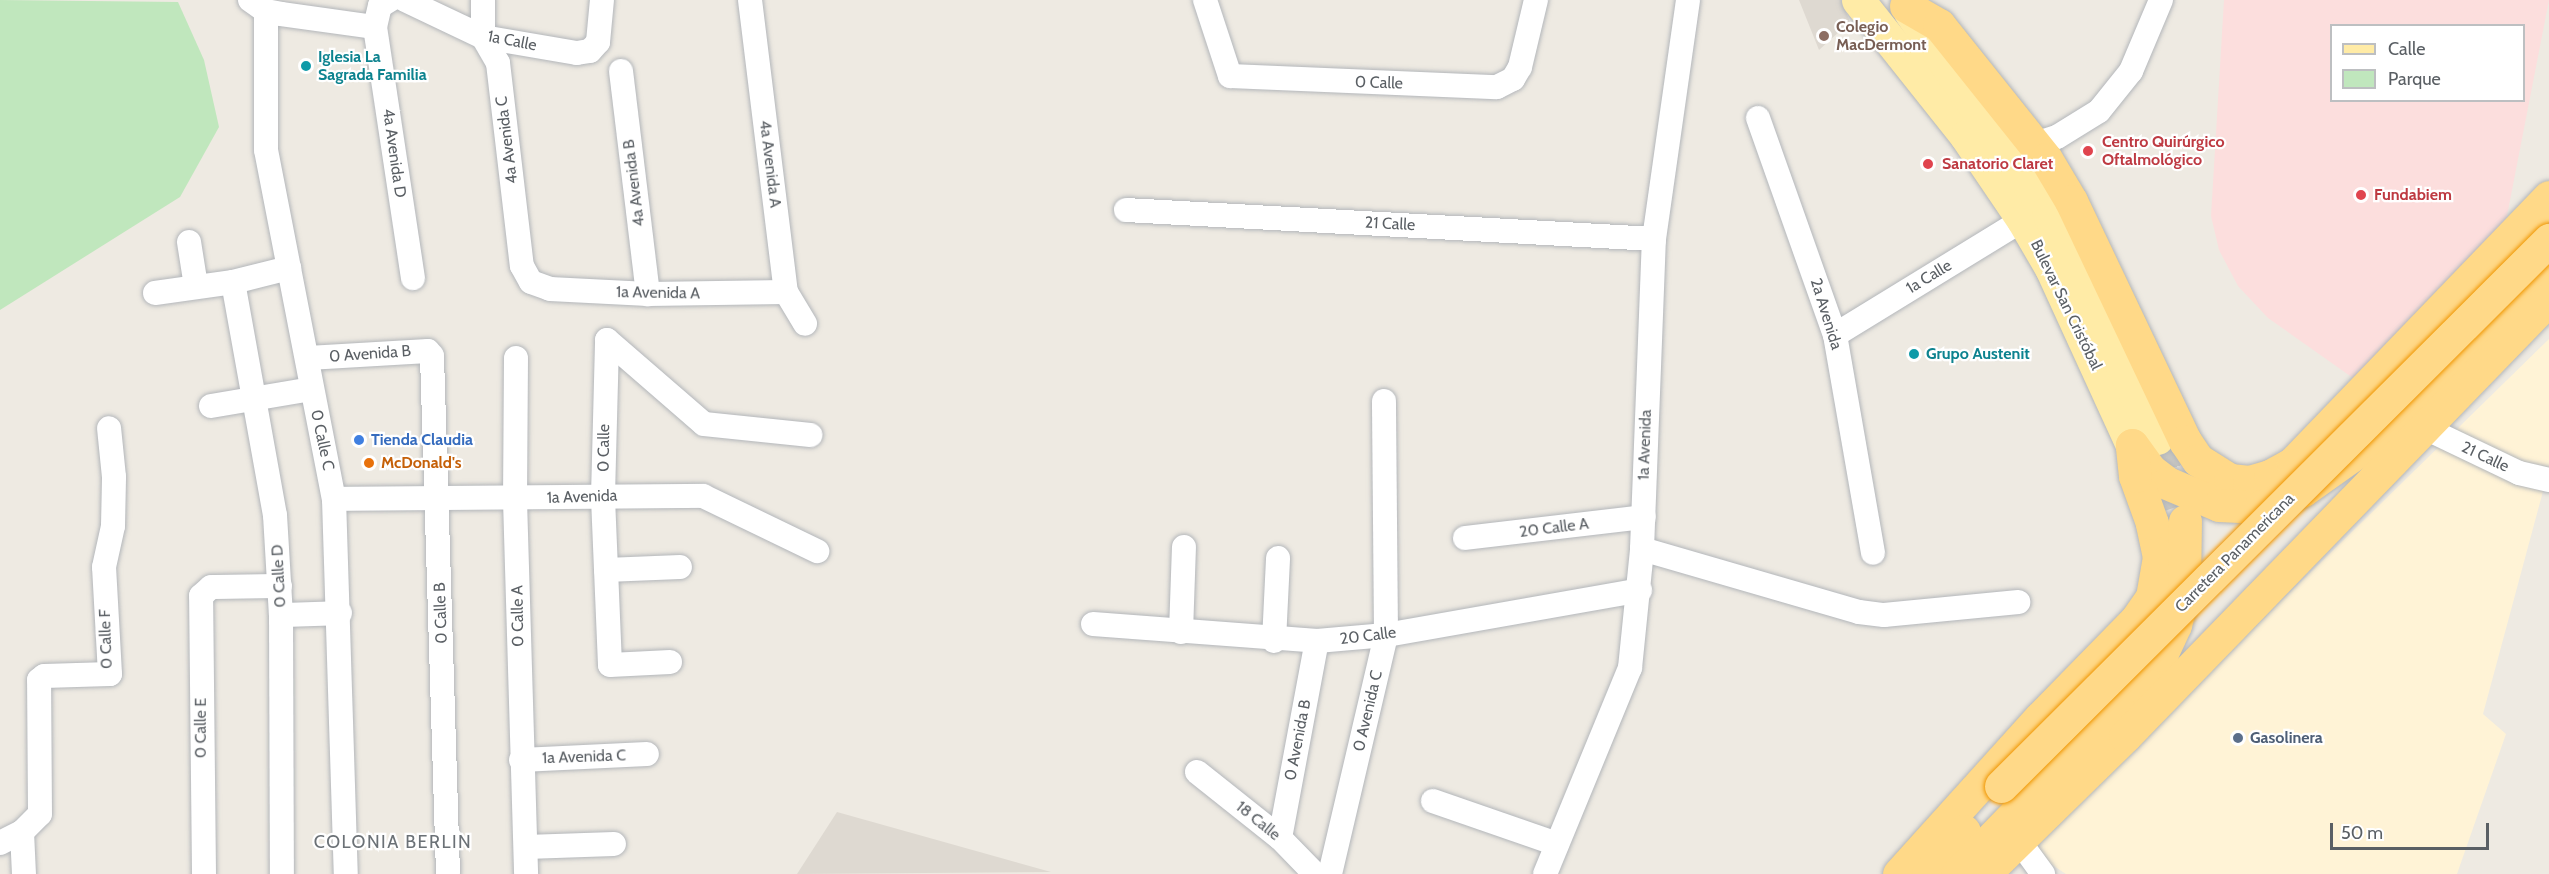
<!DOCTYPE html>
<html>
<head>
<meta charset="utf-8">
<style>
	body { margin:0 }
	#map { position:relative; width:2549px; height:874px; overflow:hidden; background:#eeeae2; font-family:Cabin,sans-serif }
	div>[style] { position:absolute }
	.commercial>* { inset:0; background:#fff3d6 }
	.education>* { inset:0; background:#ded9d1 }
	.medical>* { inset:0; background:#fcdedd }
	.green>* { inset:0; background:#c0e7bd }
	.highway-tunnel>* { height:33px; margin-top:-16.5px; transform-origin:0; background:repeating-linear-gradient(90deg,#c9c7c2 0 33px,transparent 0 49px) }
	.roads { filter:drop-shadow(0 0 2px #b3b6ba) drop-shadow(0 0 2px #b3b6ba) }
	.street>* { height:24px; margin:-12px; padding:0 12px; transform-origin:12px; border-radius:12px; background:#fff }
	.primary>* { height:33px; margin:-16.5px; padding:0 16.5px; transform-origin:16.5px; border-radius:16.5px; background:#ffeba6 }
	.highway>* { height:33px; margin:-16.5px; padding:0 16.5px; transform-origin:16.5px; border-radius:16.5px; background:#ffd988 }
	.bridges { filter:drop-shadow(0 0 2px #f09600) drop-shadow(0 0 2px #f09600) }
	.highway-bridge>* { height:33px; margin:-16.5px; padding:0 16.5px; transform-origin:16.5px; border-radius:16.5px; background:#ffd988 }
	.dots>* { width:16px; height:16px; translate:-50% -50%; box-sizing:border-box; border:3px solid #fff; border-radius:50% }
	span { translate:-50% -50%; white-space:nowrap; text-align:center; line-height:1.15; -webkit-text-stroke:4.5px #fff; paint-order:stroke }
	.education-label { font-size:16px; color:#785e54; font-weight:700 }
	.left { translate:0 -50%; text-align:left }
	.street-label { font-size:16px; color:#5a5f64 }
	.culture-label { font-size:16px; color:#0d838f; font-weight:700 }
	.health-label { font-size:16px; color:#be3a42; font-weight:700 }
	.shop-label { font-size:16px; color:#366cbe; font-weight:700 }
	.food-label { font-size:16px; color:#c56008; font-weight:700 }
	.service-label { font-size:16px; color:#4e5e75; font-weight:700 }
	.neighbourhood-label { font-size:18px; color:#6b7176; letter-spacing:1.5px }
	.legend { position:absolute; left:2330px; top:24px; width:195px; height:78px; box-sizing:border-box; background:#fff; border:2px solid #bdbfc1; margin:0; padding:8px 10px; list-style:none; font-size:18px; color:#5a5f64 }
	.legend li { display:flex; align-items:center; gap:12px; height:30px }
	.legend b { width:30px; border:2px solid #bdbfc1 }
	.scale { position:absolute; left:2330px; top:823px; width:159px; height:27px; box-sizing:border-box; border:3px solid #5a5f64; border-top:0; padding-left:8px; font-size:18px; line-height:21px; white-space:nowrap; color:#5a5f64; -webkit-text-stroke:4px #fff; paint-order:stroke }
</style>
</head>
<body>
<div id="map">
	<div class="commercial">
		<i style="clip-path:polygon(2549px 339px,2549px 469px,2483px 714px,2506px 734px,2457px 874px,2066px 874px,2028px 849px)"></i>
	</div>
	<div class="education">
		<i style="clip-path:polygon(1799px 0,1841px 0,1850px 22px,1819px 50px)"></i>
		<i style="clip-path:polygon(837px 812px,1051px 872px,797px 874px)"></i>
	</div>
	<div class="medical">
		<i style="clip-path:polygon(evenodd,2224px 0,2549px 0,2505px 226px,2353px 378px,2268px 318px,2238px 286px,2219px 250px,2211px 216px,2224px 0,2332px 26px,2524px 26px,2524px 100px,2332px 100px,2332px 26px)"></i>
	</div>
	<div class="green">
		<i style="clip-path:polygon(0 0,178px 2px,204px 60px,219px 127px,180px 197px,0 310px)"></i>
	</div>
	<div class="highway-tunnel">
		<i style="left:2157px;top:438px;width:71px;rotate:71.1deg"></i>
	</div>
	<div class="roads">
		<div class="street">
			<i style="left:250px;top:0;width:19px;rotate:35deg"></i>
			<i style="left:266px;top:11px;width:15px;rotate:11deg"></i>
			<i style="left:281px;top:14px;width:95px;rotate:7.9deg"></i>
			<i style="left:375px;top:27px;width:22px;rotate:-77deg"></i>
			<i style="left:380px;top:6px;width:12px;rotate:-31deg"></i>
			<i style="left:405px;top:0;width:86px;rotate:25.4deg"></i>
			<i style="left:483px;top:37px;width:95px;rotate:9.7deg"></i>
			<i style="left:577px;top:53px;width:13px;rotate:-9deg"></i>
			<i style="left:590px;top:51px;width:12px;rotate:-48deg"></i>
			<i style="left:598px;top:42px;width:42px;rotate:-84.6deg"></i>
			<i style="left:483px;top:0;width:37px;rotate:90deg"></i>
			<i style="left:483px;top:37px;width:30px;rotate:60deg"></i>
			<i style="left:498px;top:63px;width:204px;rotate:83.3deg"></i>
			<i style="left:522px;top:266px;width:18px;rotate:61deg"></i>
			<i style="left:531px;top:282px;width:20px;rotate:20deg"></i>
			<i style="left:550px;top:289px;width:98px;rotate:2.9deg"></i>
			<i style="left:648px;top:294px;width:138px;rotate:-0.8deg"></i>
			<i style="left:750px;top:0;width:294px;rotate:83deg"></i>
			<i style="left:786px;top:292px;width:37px;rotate:59deg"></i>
			<i style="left:1205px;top:0;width:80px;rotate:71.8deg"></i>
			<i style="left:1230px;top:76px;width:267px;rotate:2.4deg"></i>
			<i style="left:1497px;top:87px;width:18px;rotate:-27deg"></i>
			<i style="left:1513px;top:79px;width:14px;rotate:-60deg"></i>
			<i style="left:1520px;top:67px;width:69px;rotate:-76.6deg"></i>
			<i style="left:266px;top:11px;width:139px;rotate:90deg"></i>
			<i style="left:266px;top:150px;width:356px;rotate:79deg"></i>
			<i style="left:334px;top:499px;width:375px;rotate:88.2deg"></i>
			<i style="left:375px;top:27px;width:254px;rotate:81.4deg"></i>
			<i style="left:621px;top:71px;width:225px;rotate:83.1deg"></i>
			<i style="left:1758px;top:118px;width:230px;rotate:70.5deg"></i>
			<i style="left:1835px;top:335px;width:221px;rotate:80.1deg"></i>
			<i style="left:2035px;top:144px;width:23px;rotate:-18deg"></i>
			<i style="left:2057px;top:137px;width:49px;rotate:-31.8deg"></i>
			<i style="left:2099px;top:111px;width:51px;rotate:-51.3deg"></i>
			<i style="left:2131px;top:71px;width:77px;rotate:-67.1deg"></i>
			<i style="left:1126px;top:210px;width:529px;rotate:3.14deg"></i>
			<i style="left:189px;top:242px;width:45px;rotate:81deg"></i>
			<i style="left:233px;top:282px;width:237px;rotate:79.8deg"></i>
			<i style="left:275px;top:515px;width:100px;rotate:86.6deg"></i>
			<i style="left:281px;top:615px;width:259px;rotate:89.8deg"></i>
			<i style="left:155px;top:293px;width:79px;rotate:-8deg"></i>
			<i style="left:233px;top:282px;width:58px;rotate:-14deg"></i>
			<i style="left:1835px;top:335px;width:220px;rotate:-31.5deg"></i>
			<i style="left:308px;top:358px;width:120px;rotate:-3.3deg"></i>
			<i style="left:428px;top:351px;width:6px;rotate:51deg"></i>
			<i style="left:432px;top:356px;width:518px;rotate:88.23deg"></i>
			<i style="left:516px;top:358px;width:142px;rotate:90.4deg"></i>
			<i style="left:515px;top:500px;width:374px;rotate:88.3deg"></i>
			<i style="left:211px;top:406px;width:102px;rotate:-9.6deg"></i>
			<i style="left:2423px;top:427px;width:106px;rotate:25.6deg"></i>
			<i style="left:2519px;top:473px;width:31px;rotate:13deg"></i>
			<i style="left:334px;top:499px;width:369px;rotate:-0.5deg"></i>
			<i style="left:703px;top:496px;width:127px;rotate:25.8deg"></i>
			<i style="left:1465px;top:538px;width:180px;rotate:-6.7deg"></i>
			<i style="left:1642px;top:549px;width:226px;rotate:16.2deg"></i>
			<i style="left:1859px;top:612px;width:25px;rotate:7deg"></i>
			<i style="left:1884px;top:615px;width:135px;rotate:-5.5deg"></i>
			<i style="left:606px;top:570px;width:74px;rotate:-2.3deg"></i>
			<i style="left:281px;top:615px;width:59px;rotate:-1.9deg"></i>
			<i style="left:1093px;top:624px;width:225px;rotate:4.3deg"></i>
			<i style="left:1317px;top:641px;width:69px;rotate:-5deg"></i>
			<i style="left:1386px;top:635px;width:258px;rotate:-10deg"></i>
			<i style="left:1181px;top:632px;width:85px;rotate:-88deg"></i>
			<i style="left:1274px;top:641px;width:83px;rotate:-87.2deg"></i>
			<i style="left:670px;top:662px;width:60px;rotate:177.1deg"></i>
			<i style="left:610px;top:665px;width:169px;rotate:-92.4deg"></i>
			<i style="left:603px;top:496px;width:156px;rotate:-88.5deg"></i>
			<i style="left:607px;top:340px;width:128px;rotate:40.9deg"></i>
			<i style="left:704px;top:424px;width:107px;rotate:5.9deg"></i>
			<i style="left:521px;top:760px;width:126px;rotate:-2.7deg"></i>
			<i style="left:1197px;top:772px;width:106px;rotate:38.5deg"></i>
			<i style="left:1280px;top:838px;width:50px;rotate:45.8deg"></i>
			<i style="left:1433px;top:801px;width:131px;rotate:19.1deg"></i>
			<i style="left:22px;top:832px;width:42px;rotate:87.3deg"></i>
			<i style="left:1280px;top:838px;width:200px;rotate:-79.4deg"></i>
			<i style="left:2019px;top:841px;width:41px;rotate:54deg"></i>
			<i style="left:0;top:843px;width:25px;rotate:-27deg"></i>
			<i style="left:22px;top:832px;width:25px;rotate:-45deg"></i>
			<i style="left:40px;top:814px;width:134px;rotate:-90.4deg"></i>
			<i style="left:39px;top:680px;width:6px;rotate:-39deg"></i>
			<i style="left:44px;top:676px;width:66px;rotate:-1.7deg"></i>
			<i style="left:110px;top:674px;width:107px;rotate:-93.2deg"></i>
			<i style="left:104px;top:567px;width:42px;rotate:-77.6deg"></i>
			<i style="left:113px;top:526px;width:49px;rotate:-88.8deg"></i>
			<i style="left:114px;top:477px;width:49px;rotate:-95.8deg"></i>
			<i style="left:526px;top:847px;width:88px;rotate:-2deg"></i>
			<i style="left:204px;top:874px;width:278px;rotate:-90.6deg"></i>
			<i style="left:201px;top:596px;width:13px;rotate:-42deg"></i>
			<i style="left:211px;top:587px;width:69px;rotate:-0.8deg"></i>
			<i style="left:1330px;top:874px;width:245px;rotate:-76.8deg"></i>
			<i style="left:1386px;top:635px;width:234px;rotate:-90.5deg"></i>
			<i style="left:1545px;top:874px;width:223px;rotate:-67.6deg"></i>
			<i style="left:1630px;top:668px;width:120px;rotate:-84.2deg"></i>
			<i style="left:1642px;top:549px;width:310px;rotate:-87.8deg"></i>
			<i style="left:1654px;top:239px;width:241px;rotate:-81.9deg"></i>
		</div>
		<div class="primary">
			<i style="left:1858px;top:0;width:174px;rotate:51.5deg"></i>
			<i style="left:1966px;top:136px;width:102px;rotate:55.8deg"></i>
			<i style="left:2023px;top:220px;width:56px;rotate:59.7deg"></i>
			<i style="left:2051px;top:268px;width:195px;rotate:65.4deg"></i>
			<i style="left:1910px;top:12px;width:243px;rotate:55.4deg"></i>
			<i style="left:2048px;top:212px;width:251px;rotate:64.3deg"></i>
		</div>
		<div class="highway">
			<i style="left:1906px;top:6px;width:38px;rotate:30deg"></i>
			<i style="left:1939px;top:25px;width:171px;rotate:51.4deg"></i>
			<i style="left:2046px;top:159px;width:49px;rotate:59.2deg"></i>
			<i style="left:2071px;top:201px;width:266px;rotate:64.6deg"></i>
			<i style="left:2185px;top:441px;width:23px;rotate:56deg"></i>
			<i style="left:2198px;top:460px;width:38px;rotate:32deg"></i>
			<i style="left:2230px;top:480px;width:19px;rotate:6deg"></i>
			<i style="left:2249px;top:482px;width:22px;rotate:-16deg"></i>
			<i style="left:2270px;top:476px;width:26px;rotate:-29deg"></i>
			<i style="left:2293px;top:463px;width:369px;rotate:-46.1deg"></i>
			<i style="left:2132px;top:445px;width:31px;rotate:54deg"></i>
			<i style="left:2150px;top:470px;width:21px;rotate:37deg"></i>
			<i style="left:2167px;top:483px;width:56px;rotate:22.9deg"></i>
			<i style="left:2219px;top:505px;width:41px;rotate:2.8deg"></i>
			<i style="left:2260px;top:507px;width:46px;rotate:-21.6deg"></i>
			<i style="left:2303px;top:490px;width:85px;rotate:-35.4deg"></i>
			<i style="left:2372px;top:441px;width:245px;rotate:-43.8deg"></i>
			<i style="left:1899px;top:874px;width:210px;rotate:-47.9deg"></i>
			<i style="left:2040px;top:718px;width:137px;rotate:-45.6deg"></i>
			<i style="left:2136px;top:620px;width:28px;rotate:-55deg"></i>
			<i style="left:2152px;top:597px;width:41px;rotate:-80.1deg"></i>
			<i style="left:2159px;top:557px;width:35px;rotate:-102deg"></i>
			<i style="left:2152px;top:523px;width:50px;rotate:-109.9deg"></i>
			<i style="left:2135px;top:476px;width:31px;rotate:-96deg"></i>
			<i style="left:1928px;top:874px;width:56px;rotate:-50.1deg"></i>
			<i style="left:1957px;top:874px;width:262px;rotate:-45.9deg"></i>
			<i style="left:2139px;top:686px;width:38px;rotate:-55deg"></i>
			<i style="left:2161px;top:655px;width:33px;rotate:-65deg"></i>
			<i style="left:2175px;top:625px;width:36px;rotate:-76deg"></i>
			<i style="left:2184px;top:590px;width:69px;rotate:-89.2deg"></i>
			<i style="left:1984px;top:874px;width:197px;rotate:-44.4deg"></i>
			<i style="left:2125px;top:736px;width:609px;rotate:-45.87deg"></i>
		</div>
	</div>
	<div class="bridges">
		<div class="highway-bridge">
			<i style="left:2001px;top:786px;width:774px;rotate:-44.9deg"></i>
		</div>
	</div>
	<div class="dots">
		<i style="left:1824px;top:36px;background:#8d6e63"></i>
		<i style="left:306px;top:66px;background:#0f9aa8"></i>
		<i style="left:2088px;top:151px;background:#e0444e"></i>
		<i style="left:1928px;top:164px;background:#e0444e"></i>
		<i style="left:2361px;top:195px;background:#e0444e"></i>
		<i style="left:1914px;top:354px;background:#0f9aa8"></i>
		<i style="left:359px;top:440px;background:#3f7fe0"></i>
		<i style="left:369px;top:463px;background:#e8710a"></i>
		<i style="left:2238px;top:738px;background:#5c6f8a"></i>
	</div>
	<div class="education-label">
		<span class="left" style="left:1836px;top:36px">Colegio<br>MacDermont</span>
	</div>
	<div class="street-label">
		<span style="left:512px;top:41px;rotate:11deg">1a Calle</span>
		<span style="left:1379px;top:83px;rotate:2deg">0 Calle</span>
		<span style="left:507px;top:140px;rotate:-97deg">4a Avenida C</span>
		<span style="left:394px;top:153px;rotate:82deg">4a Avenida D</span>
		<span style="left:770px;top:164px;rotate:83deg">4a Avenida A</span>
		<span style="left:634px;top:183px;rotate:-97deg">4a Avenida B</span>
		<span style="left:1390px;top:224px;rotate:3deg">21 Calle</span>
		<span style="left:1929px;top:277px;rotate:-31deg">1a Calle</span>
		<span style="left:658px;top:293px;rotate:1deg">1a Avenida A</span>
		<span style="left:2066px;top:305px;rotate:64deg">Bulevar San Cristóbal</span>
		<span style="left:1826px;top:314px;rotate:73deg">2a Avenida</span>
		<span style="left:370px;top:354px;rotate:-4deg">0 Avenida B</span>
		<span style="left:322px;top:440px;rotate:78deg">0 Calle C</span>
		<span style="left:1645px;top:445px;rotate:-88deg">1a Avenida</span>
		<span style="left:604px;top:448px;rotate:-89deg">0 Calle</span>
		<span style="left:2485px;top:457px;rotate:25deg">21 Calle</span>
		<span style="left:582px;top:497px;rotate:-2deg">1a Avenida</span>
		<span style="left:1554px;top:528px;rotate:-7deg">20 Calle A</span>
		<span style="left:2235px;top:553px;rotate:-45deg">Carretera Panamericana</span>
		<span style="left:279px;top:576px;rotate:-93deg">0 Calle D</span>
		<span style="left:441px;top:613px;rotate:-92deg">0 Calle B</span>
		<span style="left:518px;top:616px;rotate:-91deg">0 Calle A</span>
		<span style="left:1368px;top:636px;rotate:-7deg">20 Calle</span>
		<span style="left:106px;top:639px;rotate:-92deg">0 Calle F</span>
		<span style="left:1368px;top:711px;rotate:-77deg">0 Avenida C</span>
		<span style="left:201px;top:728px;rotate:-90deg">0 Calle E</span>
		<span style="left:1298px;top:740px;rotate:-79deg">0 Avenida B</span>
		<span style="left:584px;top:757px;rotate:-2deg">1a Avenida C</span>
		<span style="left:1258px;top:821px;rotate:39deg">18 Calle</span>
	</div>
	<div class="culture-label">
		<span class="left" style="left:318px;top:66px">Iglesia La<br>Sagrada Familia</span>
		<span class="left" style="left:1926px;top:354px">Grupo Austenit</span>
	</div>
	<div class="health-label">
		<span class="left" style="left:2102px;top:151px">Centro Quirúrgico<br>Oftalmológico</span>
		<span class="left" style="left:1942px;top:164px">Sanatorio Claret</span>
		<span class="left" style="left:2374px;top:195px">Fundabiem</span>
	</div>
	<div class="shop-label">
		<span class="left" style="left:371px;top:440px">Tienda Claudia</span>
	</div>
	<div class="food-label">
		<span class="left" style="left:381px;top:463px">McDonald's</span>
	</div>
	<div class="service-label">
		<span class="left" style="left:2250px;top:738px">Gasolinera</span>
	</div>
	<div class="neighbourhood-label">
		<span style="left:393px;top:842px">COLONIA BERLIN</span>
	</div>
	<ul class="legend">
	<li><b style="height:8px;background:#ffeba6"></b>Calle</li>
	<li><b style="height:16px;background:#c0e7bd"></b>Parque</li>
	</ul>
	<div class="scale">50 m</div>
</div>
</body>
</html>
